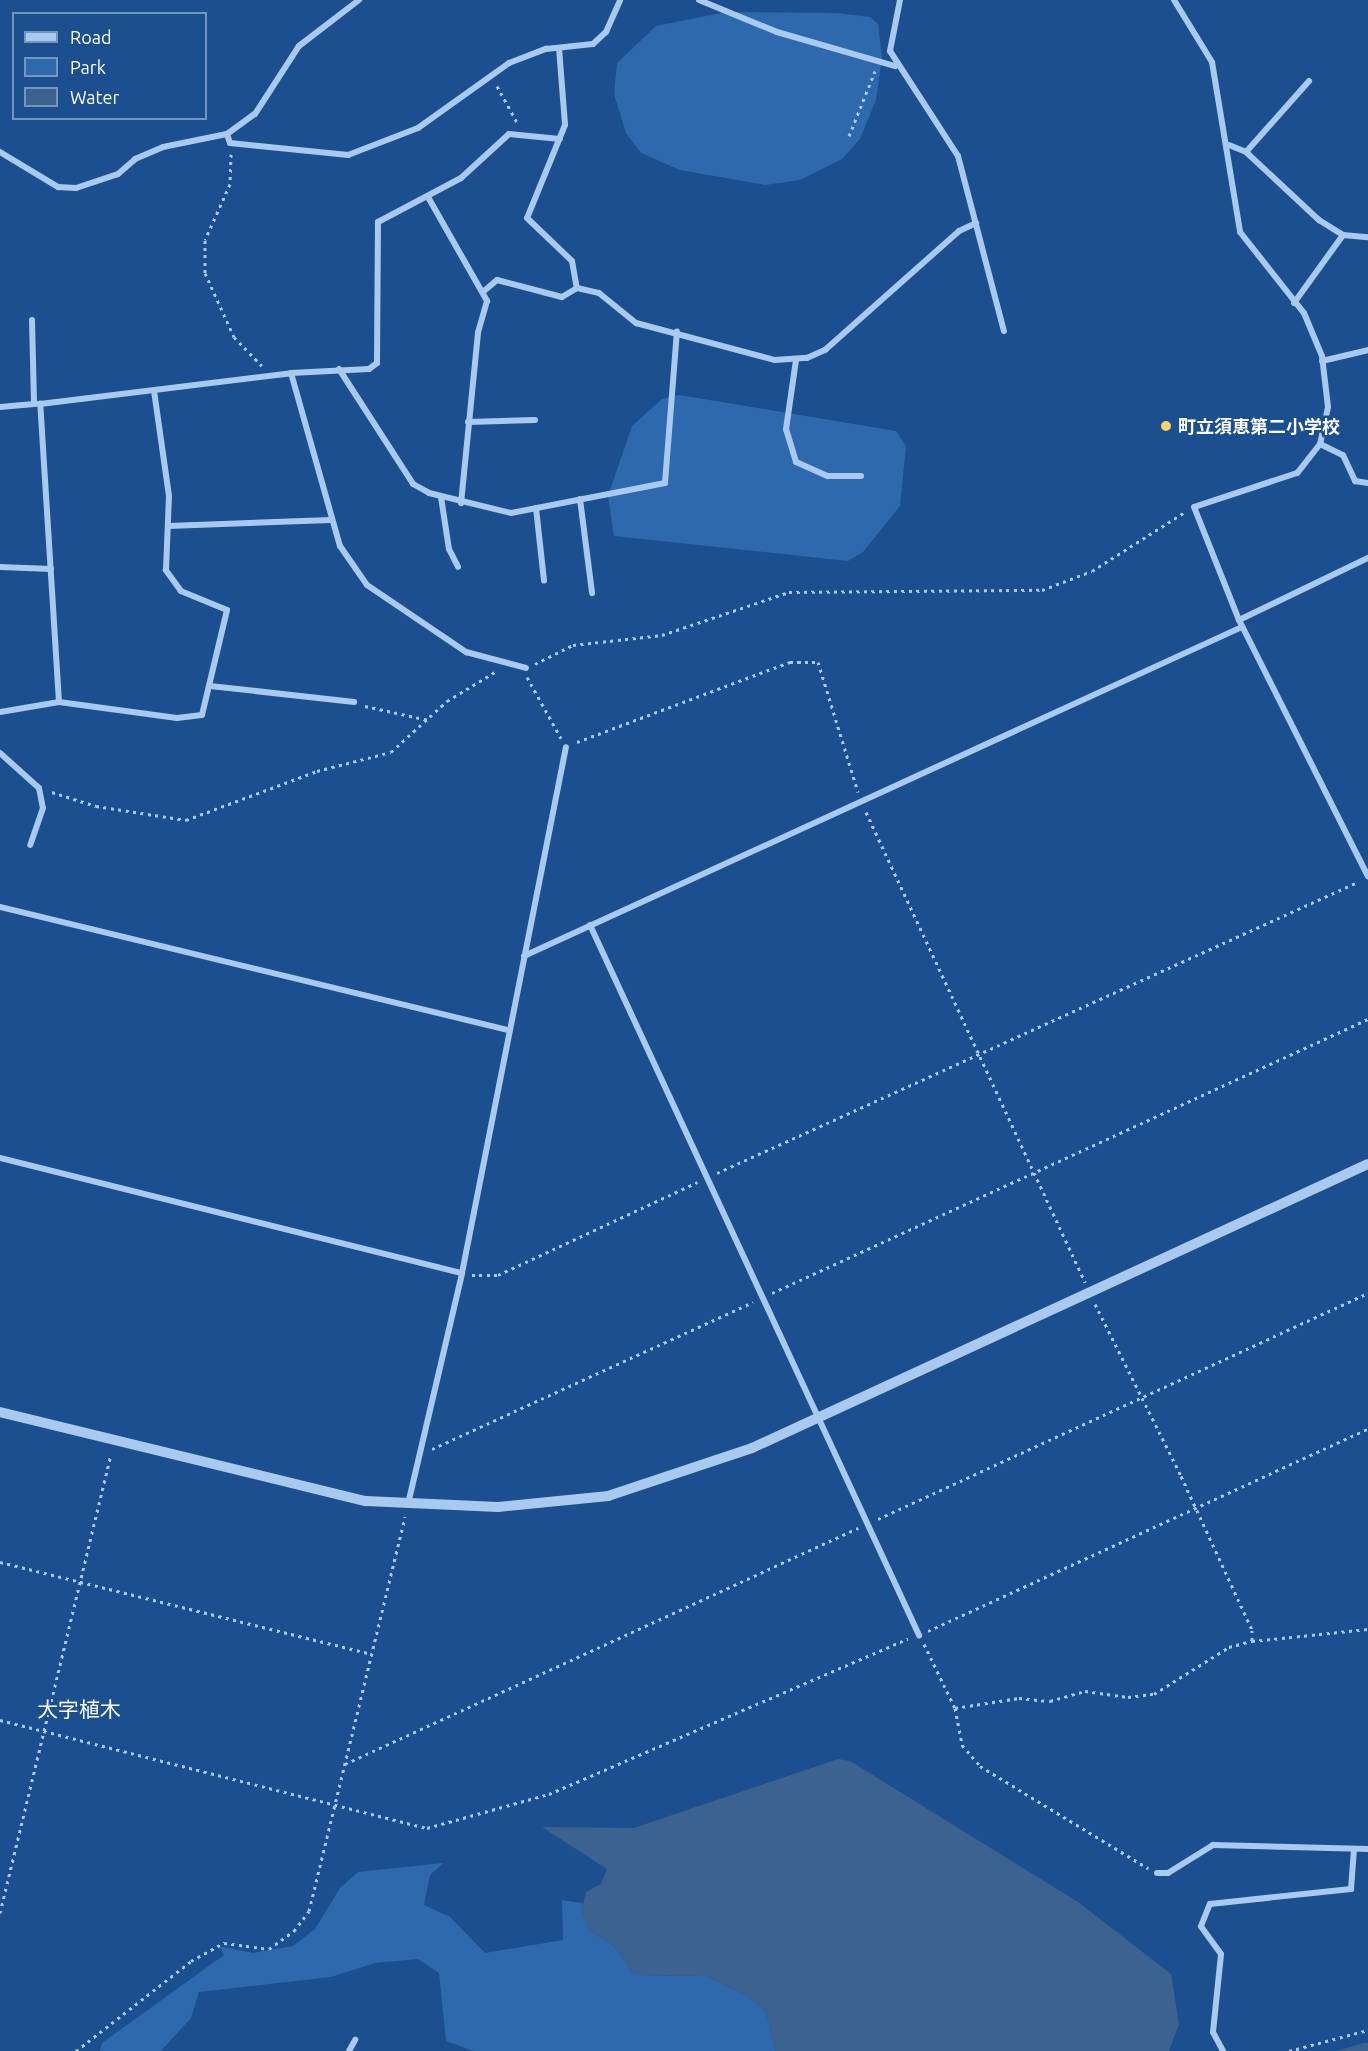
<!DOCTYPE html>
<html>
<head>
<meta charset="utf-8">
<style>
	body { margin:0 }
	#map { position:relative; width:1368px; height:2051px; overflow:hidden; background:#1b4f8f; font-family:Ubuntu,"Noto Sans JP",sans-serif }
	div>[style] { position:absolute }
	.green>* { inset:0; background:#2e69ad }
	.water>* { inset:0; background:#3c6290 }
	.path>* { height:3px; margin-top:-1.5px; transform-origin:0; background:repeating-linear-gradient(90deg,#a9c9ee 0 3px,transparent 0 7.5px) }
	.minor>* { height:6px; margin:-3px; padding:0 3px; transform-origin:3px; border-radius:3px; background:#a9c9ee }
	.tertiary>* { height:10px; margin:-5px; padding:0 5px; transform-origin:5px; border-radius:5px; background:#a9c9ee }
	.dots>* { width:16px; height:16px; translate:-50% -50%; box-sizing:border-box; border:3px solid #1b4f8f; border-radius:50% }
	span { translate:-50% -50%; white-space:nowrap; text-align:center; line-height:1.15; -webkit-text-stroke:5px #1b4f8f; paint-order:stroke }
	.poi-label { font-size:18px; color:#fff; font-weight:700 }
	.left { translate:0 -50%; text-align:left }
	.quarter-label { font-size:21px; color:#fff }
	.legend { position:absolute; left:12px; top:12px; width:195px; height:108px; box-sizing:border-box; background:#1b4f8f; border:2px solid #7695bc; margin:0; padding:8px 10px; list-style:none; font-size:18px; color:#fff }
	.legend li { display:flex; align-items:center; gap:12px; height:30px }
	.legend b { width:30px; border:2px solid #7695bc }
</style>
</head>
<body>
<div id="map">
	<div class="green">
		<i style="clip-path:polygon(726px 12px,837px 13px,870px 17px,878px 24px,882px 57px,876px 100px,860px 139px,842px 159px,800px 180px,765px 185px,680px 170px,641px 153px,626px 133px,614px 94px,617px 63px,656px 26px)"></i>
		<i style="clip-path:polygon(679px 395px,896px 431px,906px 446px,900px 506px,863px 552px,848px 561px,614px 536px,608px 496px,632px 426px,662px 399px)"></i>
		<i style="clip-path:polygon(443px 1863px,430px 1875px,424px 1905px,450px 1917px,485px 1953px,563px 1940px,562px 1900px,582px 1903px,590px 1931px,614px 1946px,635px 1975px,707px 1976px,745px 1995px,765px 2010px,776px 2051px,473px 2051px,446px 2041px,439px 1973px,418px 1959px,375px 1963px,331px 1977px,199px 1992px,191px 2018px,161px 2051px,100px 2051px,102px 2043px,224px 1955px,219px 1946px,253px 1953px,293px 1946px,315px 1929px,340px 1888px,358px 1872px)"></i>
	</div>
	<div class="water">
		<i style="clip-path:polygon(838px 1759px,850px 1761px,1078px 1902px,1171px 1974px,1179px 2024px,1169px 2051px,776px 2051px,765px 2010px,745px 1995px,707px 1976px,635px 1975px,614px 1946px,590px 1931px,581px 1913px,586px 1892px,601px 1884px,607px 1869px,542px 1827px,634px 1828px)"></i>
		<i style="clip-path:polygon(1363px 2043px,1368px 2043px,1368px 2051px,1337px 2051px)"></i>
	</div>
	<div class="path">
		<i style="left:497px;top:86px;width:43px;rotate:61.1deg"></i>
		<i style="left:849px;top:136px;width:70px;rotate:-68.2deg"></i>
		<i style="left:231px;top:154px;width:30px;rotate:92deg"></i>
		<i style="left:230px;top:184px;width:61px;rotate:114.1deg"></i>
		<i style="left:205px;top:240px;width:33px;rotate:90deg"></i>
		<i style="left:205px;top:273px;width:70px;rotate:65.6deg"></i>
		<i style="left:234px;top:337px;width:40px;rotate:46deg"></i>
		<i style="left:535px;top:664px;width:42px;rotate:-26.6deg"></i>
		<i style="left:573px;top:645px;width:90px;rotate:-6.4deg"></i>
		<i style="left:662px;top:635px;width:134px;rotate:-18.7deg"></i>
		<i style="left:789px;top:592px;width:253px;rotate:-0.5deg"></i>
		<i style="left:1042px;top:590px;width:53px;rotate:-20.8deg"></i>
		<i style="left:1092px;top:571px;width:110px;rotate:-32.4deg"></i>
		<i style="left:527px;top:677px;width:70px;rotate:60.9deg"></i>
		<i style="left:365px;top:706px;width:65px;rotate:12.5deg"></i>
		<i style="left:577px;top:742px;width:228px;rotate:-20.6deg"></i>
		<i style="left:790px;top:662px;width:28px"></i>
		<i style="left:818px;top:662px;width:136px;rotate:72.9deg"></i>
		<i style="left:52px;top:792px;width:46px;rotate:17.7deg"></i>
		<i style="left:96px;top:806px;width:91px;rotate:8.8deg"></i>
		<i style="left:186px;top:820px;width:140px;rotate:-20.5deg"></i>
		<i style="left:317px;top:771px;width:76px;rotate:-14.4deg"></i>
		<i style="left:391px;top:752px;width:76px;rotate:-42.3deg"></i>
		<i style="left:447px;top:701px;width:56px;rotate:-31.1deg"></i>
		<i style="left:866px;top:812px;width:519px;rotate:65.02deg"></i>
		<i style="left:717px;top:1173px;width:704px;rotate:-24.42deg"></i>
		<i style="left:472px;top:1275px;width:26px"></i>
		<i style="left:498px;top:1275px;width:220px;rotate:-25deg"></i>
		<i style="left:772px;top:1293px;width:656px;rotate:-24.69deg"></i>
		<i style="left:1095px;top:1304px;width:192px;rotate:63.4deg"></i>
		<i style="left:1181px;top:1476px;width:170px;rotate:65.2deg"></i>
		<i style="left:1252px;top:1630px;width:11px;rotate:90deg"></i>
		<i style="left:1252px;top:1641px;width:117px;rotate:-5.9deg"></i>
		<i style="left:432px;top:1449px;width:353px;rotate:-24.6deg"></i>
		<i style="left:878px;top:1519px;width:540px;rotate:-24.76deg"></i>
		<i style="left:0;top:1562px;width:382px;rotate:13.9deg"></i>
		<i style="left:928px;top:1631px;width:484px;rotate:-24.7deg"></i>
		<i style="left:924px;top:1644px;width:71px;rotate:64.2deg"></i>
		<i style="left:955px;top:1708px;width:38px;rotate:79deg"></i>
		<i style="left:962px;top:1745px;width:28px;rotate:49deg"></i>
		<i style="left:980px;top:1766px;width:197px;rotate:31.3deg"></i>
		<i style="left:955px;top:1708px;width:65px;rotate:-8.9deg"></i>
		<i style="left:1019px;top:1698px;width:31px;rotate:6deg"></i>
		<i style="left:1050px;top:1701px;width:36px;rotate:-16deg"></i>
		<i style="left:1085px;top:1691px;width:43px;rotate:7.9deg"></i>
		<i style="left:1128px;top:1697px;width:26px;rotate:-7deg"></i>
		<i style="left:1154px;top:1694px;width:89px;rotate:-32.1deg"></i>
		<i style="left:1229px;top:1647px;width:24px;rotate:-15deg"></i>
		<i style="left:0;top:1720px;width:440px;rotate:14.2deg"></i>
		<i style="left:427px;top:1828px;width:127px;rotate:-15.6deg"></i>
		<i style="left:549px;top:1794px;width:391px;rotate:-23.4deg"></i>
		<i style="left:345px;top:1764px;width:565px;rotate:-24.7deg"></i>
		<i style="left:0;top:1913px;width:472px;rotate:-76.4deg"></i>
		<i style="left:76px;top:2051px;width:146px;rotate:-38deg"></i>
		<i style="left:191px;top:1961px;width:38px;rotate:-29deg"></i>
		<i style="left:224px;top:1943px;width:45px;rotate:7.6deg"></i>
		<i style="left:269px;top:1949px;width:31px;rotate:-36deg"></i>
		<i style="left:294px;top:1931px;width:25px;rotate:-53deg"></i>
		<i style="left:309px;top:1911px;width:406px;rotate:-76.3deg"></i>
		<i style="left:1289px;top:2051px;width:82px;rotate:-14.9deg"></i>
	</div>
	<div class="minor">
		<i style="left:699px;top:0;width:84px;rotate:22.3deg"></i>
		<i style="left:777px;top:32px;width:123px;rotate:16.1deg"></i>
		<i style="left:900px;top:0;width:52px;rotate:101.1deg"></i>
		<i style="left:890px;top:51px;width:125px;rotate:57.1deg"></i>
		<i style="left:958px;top:156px;width:181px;rotate:75.3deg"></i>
		<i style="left:1174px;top:0;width:73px;rotate:58.5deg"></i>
		<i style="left:1212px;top:62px;width:172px;rotate:80.6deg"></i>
		<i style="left:1240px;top:232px;width:103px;rotate:51.7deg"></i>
		<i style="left:1304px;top:313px;width:47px;rotate:67.3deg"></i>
		<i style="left:1322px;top:356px;width:51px;rotate:83.3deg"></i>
		<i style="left:1328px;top:407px;width:38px;rotate:102deg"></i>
		<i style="left:1320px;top:444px;width:37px;rotate:128deg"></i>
		<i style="left:1297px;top:473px;width:108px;rotate:161.7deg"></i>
		<i style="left:1194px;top:507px;width:122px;rotate:68.3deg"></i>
		<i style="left:1239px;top:620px;width:287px;rotate:63.3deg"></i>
		<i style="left:559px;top:48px;width:77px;rotate:85.5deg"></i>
		<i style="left:565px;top:125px;width:100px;rotate:112.2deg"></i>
		<i style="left:527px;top:218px;width:62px;rotate:43.7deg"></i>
		<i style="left:572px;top:261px;width:27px;rotate:80deg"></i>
		<i style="left:577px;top:288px;width:23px;rotate:13deg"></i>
		<i style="left:599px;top:293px;width:48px;rotate:39deg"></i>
		<i style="left:636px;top:323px;width:144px;rotate:14.9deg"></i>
		<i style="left:775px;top:360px;width:32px;rotate:-4deg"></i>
		<i style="left:807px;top:358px;width:20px;rotate:-24deg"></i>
		<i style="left:825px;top:350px;width:179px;rotate:-41.6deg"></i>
		<i style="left:959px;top:231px;width:19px;rotate:-25deg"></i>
		<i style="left:227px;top:134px;width:9px;rotate:72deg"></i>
		<i style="left:230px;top:143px;width:119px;rotate:5.8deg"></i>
		<i style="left:348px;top:155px;width:75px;rotate:-21.1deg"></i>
		<i style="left:418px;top:128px;width:112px;rotate:-35.5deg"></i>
		<i style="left:509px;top:63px;width:40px;rotate:-21deg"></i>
		<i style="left:546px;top:49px;width:47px;rotate:-6.1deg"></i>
		<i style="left:593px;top:44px;width:18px;rotate:-43deg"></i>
		<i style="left:606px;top:32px;width:35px;rotate:-66deg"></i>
		<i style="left:1229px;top:145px;width:18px;rotate:22deg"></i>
		<i style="left:1246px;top:152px;width:100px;rotate:43deg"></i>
		<i style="left:1319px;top:220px;width:28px;rotate:32deg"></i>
		<i style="left:1343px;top:235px;width:25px;rotate:5deg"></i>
		<i style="left:0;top:152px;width:68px;rotate:31.1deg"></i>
		<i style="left:58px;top:187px;width:18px;rotate:3deg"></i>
		<i style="left:76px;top:188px;width:44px;rotate:-18.4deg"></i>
		<i style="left:118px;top:174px;width:23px;rotate:-41deg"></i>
		<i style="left:135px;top:159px;width:30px;rotate:-23deg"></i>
		<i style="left:163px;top:147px;width:65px;rotate:-11.5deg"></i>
		<i style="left:227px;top:134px;width:34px;rotate:-36deg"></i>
		<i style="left:255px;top:114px;width:81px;rotate:-57.1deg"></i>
		<i style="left:299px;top:46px;width:76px;rotate:-37.5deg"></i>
		<i style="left:1246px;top:152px;width:95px;rotate:-48.4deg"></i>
		<i style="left:428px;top:197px;width:120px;rotate:60.4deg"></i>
		<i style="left:487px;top:301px;width:33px;rotate:106deg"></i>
		<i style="left:478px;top:333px;width:171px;rotate:95.7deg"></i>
		<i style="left:484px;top:291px;width:17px;rotate:-40deg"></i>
		<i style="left:497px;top:280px;width:67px;rotate:14.7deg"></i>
		<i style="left:562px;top:297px;width:17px;rotate:-31deg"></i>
		<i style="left:1294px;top:303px;width:84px;rotate:-54.2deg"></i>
		<i style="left:32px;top:320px;width:84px;rotate:88.6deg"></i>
		<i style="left:796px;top:360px;width:70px;rotate:98.2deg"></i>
		<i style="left:786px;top:429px;width:34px;rotate:73deg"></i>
		<i style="left:796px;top:462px;width:35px;rotate:24deg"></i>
		<i style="left:828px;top:476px;width:33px"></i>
		<i style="left:1322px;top:361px;width:47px;rotate:-13.4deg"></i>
		<i style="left:339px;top:369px;width:137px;rotate:57.2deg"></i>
		<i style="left:413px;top:484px;width:18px;rotate:29deg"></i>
		<i style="left:429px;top:493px;width:84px;rotate:13.7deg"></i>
		<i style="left:511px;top:513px;width:157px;rotate:-11deg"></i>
		<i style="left:665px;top:483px;width:152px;rotate:-85.5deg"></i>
		<i style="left:291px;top:373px;width:78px;rotate:-2.9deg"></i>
		<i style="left:369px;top:369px;width:10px;rotate:-37deg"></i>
		<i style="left:377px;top:363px;width:141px;rotate:-89.6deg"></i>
		<i style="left:378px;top:222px;width:94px;rotate:-27.9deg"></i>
		<i style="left:461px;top:178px;width:65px;rotate:-42.5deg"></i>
		<i style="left:509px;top:134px;width:51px;rotate:5.6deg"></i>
		<i style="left:0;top:407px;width:37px;rotate:-5deg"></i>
		<i style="left:468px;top:422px;width:67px;rotate:-1.7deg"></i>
		<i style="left:1320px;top:444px;width:25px;rotate:26deg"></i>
		<i style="left:1343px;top:455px;width:29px;rotate:65deg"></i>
		<i style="left:1355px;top:481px;width:13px;rotate:9deg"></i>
		<i style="left:441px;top:497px;width:53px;rotate:81.3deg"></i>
		<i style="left:449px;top:549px;width:20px;rotate:63deg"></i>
		<i style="left:580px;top:499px;width:95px;rotate:82.7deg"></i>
		<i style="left:536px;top:508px;width:73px;rotate:83.7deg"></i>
		<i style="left:168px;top:526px;width:163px;rotate:-2.1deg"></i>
		<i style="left:0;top:567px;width:51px;rotate:2.2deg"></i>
		<i style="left:1239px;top:620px;width:143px;rotate:-25.7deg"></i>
		<i style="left:210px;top:686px;width:145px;rotate:6.3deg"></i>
		<i style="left:59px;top:702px;width:119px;rotate:7.7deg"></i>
		<i style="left:177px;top:718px;width:25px;rotate:-7deg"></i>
		<i style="left:202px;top:715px;width:108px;rotate:-76.6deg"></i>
		<i style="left:227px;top:610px;width:50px;rotate:-157.6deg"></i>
		<i style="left:181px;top:591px;width:26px;rotate:-126deg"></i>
		<i style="left:166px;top:570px;width:74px;rotate:-87.7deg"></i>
		<i style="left:169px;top:496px;width:106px;rotate:-98.1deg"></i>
		<i style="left:0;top:712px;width:60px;rotate:-9.6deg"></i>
		<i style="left:59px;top:702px;width:299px;rotate:-93.6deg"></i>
		<i style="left:40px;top:404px;width:253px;rotate:-7deg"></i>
		<i style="left:291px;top:373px;width:180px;rotate:74.2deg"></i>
		<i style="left:340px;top:546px;width:47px;rotate:55.3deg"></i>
		<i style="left:367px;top:585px;width:120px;rotate:34.1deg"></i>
		<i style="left:466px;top:652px;width:62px;rotate:14.9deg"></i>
		<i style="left:0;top:753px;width:52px;rotate:41.9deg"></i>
		<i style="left:39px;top:788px;width:20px;rotate:79deg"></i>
		<i style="left:43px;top:808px;width:39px;rotate:109deg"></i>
		<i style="left:0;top:907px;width:523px;rotate:13.61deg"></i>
		<i style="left:590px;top:925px;width:783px;rotate:65.14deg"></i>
		<i style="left:524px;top:956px;width:790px;rotate:-24.62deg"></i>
		<i style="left:0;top:1158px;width:476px;rotate:14deg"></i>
		<i style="left:408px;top:1504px;width:237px;rotate:-76.8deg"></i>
		<i style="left:462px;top:1273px;width:536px;rotate:-78.82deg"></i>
		<i style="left:1157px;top:1873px;width:11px"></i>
		<i style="left:1168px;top:1873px;width:53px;rotate:-31.9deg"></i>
		<i style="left:1213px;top:1845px;width:155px;rotate:1.5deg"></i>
		<i style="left:349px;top:2051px;width:13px;rotate:-61deg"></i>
		<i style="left:1223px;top:2051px;width:21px;rotate:-118deg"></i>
		<i style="left:1213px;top:2032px;width:78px;rotate:-84.1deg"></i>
		<i style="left:1221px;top:1954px;width:34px;rotate:-126deg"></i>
		<i style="left:1201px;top:1926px;width:24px;rotate:-68deg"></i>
		<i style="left:1210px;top:1904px;width:142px;rotate:-6.1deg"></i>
		<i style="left:1351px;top:1889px;width:40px;rotate:-85.7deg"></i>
	</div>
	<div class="tertiary">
		<i style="left:0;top:1412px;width:377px;rotate:13.7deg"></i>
		<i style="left:366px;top:1501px;width:132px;rotate:2.6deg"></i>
		<i style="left:498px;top:1507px;width:111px;rotate:-5.7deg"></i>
		<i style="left:608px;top:1496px;width:152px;rotate:-18.4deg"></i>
		<i style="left:752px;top:1448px;width:678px;rotate:-24.75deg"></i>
	</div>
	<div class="dots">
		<i style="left:1166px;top:426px;background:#ffd166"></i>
	</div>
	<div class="poi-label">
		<span class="left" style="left:1178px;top:426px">町立須恵第二小学校</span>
	</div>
	<div class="quarter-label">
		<span style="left:79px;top:1709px">大字植木</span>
	</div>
	<ul class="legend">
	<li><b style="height:8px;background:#a9c9ee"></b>Road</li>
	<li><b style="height:16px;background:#2e69ad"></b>Park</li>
	<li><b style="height:16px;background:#3c6290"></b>Water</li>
	</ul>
</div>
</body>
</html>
